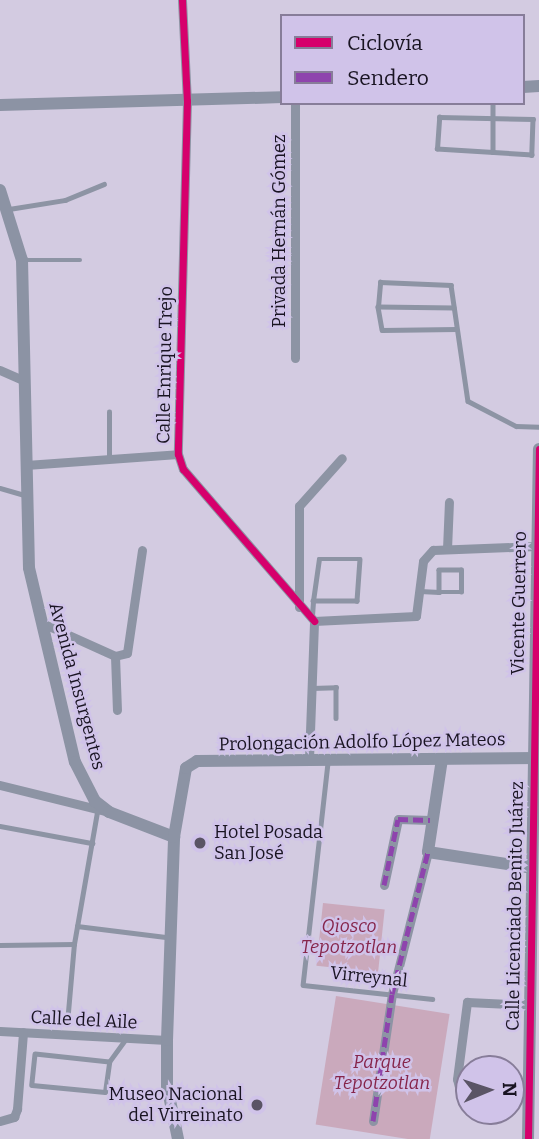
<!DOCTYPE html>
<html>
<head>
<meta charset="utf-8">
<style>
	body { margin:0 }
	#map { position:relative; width:539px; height:1139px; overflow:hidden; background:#d3cbe1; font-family:Bitter,serif }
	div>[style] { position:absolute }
	.green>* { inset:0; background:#caa9bc; transform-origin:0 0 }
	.lane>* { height:4.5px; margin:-2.25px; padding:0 2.25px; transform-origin:2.25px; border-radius:2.25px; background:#8d94a4 }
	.street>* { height:9px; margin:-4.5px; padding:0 4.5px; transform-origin:4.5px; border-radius:4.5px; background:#8d94a4 }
	.secondary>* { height:12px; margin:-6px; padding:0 6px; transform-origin:6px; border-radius:6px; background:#8c93a4 }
	.quiet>* { height:5px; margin-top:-2.5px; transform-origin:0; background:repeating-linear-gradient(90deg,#8e44ad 0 10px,transparent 0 15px) }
	.cycleway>* { height:7px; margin:-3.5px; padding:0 3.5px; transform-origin:3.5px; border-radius:3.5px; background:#d6006c }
	.dots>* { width:19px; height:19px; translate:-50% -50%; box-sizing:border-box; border:4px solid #d0c3e9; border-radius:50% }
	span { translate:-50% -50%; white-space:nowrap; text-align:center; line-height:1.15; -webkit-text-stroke:5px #d0c3e9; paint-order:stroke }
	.street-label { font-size:18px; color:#191422 }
	.poi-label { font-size:18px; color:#191422 }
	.left { translate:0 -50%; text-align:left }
	.right { translate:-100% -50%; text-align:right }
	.park-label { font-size:18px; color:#86254b; font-style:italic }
	.legend { position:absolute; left:280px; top:14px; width:245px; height:91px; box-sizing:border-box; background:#d0c3e9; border:2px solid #877d99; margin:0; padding:9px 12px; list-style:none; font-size:21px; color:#191422 }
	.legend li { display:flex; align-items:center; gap:14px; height:35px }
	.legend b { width:35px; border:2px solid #877d99 }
	.north { position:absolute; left:455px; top:1055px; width:70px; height:70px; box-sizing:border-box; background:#d0c3e9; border:2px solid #877d99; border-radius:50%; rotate:88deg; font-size:19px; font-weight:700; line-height:28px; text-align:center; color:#191422 }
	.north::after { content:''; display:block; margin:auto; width:24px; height:32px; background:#5a5465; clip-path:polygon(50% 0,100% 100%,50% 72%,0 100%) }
</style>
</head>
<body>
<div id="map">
	<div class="green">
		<i style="left:323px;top:903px;width:62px;height:63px;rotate:6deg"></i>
		<i style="left:336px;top:996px;width:115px;height:130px;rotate:9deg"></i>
	</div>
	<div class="lane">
		<i style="left:493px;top:103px;width:49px;rotate:90deg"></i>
		<i style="left:439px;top:117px;width:94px;rotate:1.2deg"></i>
		<i style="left:533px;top:119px;width:36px;rotate:92deg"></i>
		<i style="left:532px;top:155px;width:95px;rotate:-176.4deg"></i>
		<i style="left:437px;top:149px;width:32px;rotate:-86deg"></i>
		<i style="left:9px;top:209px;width:57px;rotate:-9.1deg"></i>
		<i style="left:65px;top:200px;width:42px;rotate:-22.3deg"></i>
		<i style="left:23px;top:260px;width:57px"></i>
		<i style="left:378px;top:307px;width:25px;rotate:-85deg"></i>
		<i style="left:380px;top:282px;width:71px;rotate:2.4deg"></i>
		<i style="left:451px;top:285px;width:117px;rotate:81.7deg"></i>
		<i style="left:468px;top:401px;width:54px;rotate:27.5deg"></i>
		<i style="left:516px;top:426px;width:23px;rotate:2deg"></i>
		<i style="left:454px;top:308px;width:76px;rotate:-179.2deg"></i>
		<i style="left:378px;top:307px;width:23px;rotate:80deg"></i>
		<i style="left:382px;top:330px;width:74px;rotate:-0.8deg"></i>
		<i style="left:109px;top:459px;width:47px;rotate:-90deg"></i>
		<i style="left:0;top:488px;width:25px;rotate:16deg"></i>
		<i style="left:420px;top:591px;width:19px;rotate:3deg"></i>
		<i style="left:439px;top:592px;width:22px"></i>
		<i style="left:461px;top:592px;width:22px;rotate:-90deg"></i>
		<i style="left:461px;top:570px;width:22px;rotate:180deg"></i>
		<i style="left:439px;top:570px;width:22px;rotate:90deg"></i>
		<i style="left:312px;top:616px;width:15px;rotate:-86deg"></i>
		<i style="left:313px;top:601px;width:42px;rotate:-81.9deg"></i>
		<i style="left:319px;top:559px;width:41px"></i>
		<i style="left:360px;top:559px;width:42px;rotate:94.1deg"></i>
		<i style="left:357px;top:601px;width:44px;rotate:180deg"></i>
		<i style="left:312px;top:688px;width:24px;rotate:-2deg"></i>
		<i style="left:336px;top:687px;width:31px;rotate:90deg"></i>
		<i style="left:328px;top:763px;width:223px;rotate:96.4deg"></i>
		<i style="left:303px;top:985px;width:130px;rotate:6.2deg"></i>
		<i style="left:0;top:826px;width:94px;rotate:10.5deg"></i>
		<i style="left:77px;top:926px;width:91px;rotate:7deg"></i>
		<i style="left:0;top:945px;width:74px;rotate:-0.8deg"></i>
		<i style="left:74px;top:944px;width:134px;rotate:-80.1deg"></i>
		<i style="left:68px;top:1012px;width:68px;rotate:-85deg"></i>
		<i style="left:109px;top:1062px;width:74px;rotate:-173.8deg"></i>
		<i style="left:35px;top:1054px;width:31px;rotate:96deg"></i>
		<i style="left:32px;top:1085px;width:73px;rotate:5.5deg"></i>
		<i style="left:105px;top:1092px;width:30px;rotate:-82deg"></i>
		<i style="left:109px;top:1062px;width:29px;rotate:-54deg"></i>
	</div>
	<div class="street">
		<i style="left:182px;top:0;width:101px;rotate:87.2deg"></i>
		<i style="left:187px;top:101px;width:353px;rotate:91.5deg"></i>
		<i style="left:178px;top:454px;width:16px;rotate:72deg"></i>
		<i style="left:183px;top:469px;width:201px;rotate:49.2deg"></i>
		<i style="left:295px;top:103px;width:255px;rotate:90deg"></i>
		<i style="left:0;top:370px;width:27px;rotate:24deg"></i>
		<i style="left:26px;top:465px;width:152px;rotate:-4.1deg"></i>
		<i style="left:447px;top:549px;width:47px;rotate:-87.6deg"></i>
		<i style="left:299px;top:607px;width:101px;rotate:-90deg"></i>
		<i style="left:299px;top:506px;width:64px;rotate:-48.1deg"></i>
		<i style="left:314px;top:621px;width:102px;rotate:-2.8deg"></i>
		<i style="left:416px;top:616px;width:55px;rotate:-82.7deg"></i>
		<i style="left:423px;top:561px;width:15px;rotate:-48deg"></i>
		<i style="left:433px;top:550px;width:103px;rotate:-2.2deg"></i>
		<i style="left:42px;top:623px;width:80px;rotate:24.3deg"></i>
		<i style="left:115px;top:656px;width:12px;rotate:-14deg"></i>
		<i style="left:127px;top:653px;width:104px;rotate:-81.7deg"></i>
		<i style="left:115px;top:656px;width:54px;rotate:87.9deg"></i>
		<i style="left:309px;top:759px;width:138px;rotate:-87.9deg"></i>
		<i style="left:0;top:785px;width:112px;rotate:13.9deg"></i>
		<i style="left:384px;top:885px;width:67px;rotate:-78deg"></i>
		<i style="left:398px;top:819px;width:32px;rotate:2deg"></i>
		<i style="left:0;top:1031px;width:167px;rotate:3.1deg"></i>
		<i style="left:469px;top:1089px;width:10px;rotate:-169deg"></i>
		<i style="left:459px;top:1087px;width:8px;rotate:-104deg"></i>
		<i style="left:457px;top:1079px;width:78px;rotate:-82.6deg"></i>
		<i style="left:467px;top:1002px;width:62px;rotate:2.8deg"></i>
		<i style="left:511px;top:1094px;width:17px;rotate:7deg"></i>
		<i style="left:0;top:1121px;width:15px;rotate:-16deg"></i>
		<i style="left:14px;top:1117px;width:9px;rotate:-69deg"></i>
		<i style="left:17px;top:1109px;width:77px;rotate:-85.5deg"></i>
		<i style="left:373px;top:1121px;width:128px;rotate:-81.5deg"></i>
		<i style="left:392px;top:994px;width:146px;rotate:-75.8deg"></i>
	</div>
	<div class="secondary">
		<i style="left:523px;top:87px;width:16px;rotate:-4deg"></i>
		<i style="left:0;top:105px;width:282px;rotate:-1.6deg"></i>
		<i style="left:0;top:190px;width:73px;rotate:72.6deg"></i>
		<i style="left:22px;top:260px;width:308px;rotate:88.7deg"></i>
		<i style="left:29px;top:568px;width:199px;rotate:76.7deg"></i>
		<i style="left:75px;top:762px;width:44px;rotate:62.9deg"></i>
		<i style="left:95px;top:801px;width:18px;rotate:38deg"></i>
		<i style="left:109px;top:812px;width:70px;rotate:21deg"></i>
		<i style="left:442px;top:759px;width:94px;rotate:98.6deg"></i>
		<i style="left:428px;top:852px;width:105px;rotate:8.7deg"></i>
		<i style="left:178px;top:1139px;width:54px;rotate:-101.7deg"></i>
		<i style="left:167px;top:1086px;width:46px;rotate:-90deg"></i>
		<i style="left:167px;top:1040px;width:203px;rotate:-88deg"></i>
		<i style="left:174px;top:837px;width:70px;rotate:-80.1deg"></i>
		<i style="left:186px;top:768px;width:13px;rotate:-32deg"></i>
		<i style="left:197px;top:761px;width:342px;rotate:-0.5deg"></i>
		<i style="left:528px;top:1139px;width:690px;rotate:-89.09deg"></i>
	</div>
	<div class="quiet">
		<i style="left:384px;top:885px;width:67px;rotate:-78deg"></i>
		<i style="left:398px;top:819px;width:32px;rotate:2deg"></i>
		<i style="left:373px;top:1121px;width:128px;rotate:-81.5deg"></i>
		<i style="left:392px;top:994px;width:146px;rotate:-75.8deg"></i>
	</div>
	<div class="cycleway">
		<i style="left:182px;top:0;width:101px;rotate:87.2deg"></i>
		<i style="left:187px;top:101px;width:353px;rotate:91.5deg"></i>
		<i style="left:178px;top:454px;width:16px;rotate:72deg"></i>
		<i style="left:183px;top:469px;width:201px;rotate:49.2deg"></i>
		<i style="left:528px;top:1139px;width:690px;rotate:-89.09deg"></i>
	</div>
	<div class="dots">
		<i style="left:200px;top:843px;background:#5a5465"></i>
		<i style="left:257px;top:1105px;background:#5a5465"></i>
	</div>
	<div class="street-label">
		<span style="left:279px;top:231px;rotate:-90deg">Privada Hernán Gómez</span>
		<span style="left:165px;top:365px;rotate:-89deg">Calle Enrique Trejo</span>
		<span style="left:519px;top:603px;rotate:-89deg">Vicente Guerrero</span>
		<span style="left:77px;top:686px;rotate:75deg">Avenida Insurgentes</span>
		<span style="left:362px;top:742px;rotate:-1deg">Prolongación Adolfo López Mateos</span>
		<span style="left:515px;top:906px;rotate:-89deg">Calle Licenciado Benito Juárez</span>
		<span style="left:369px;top:977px;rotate:6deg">Virreynal</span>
		<span style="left:84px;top:1020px;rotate:3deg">Calle del Aile</span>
	</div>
	<div class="poi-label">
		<span class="left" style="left:214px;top:843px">Hotel Posada<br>San José</span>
		<span class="right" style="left:243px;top:1105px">Museo Nacional<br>del Virreinato</span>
	</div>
	<div class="park-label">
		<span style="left:349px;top:937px">Qiosco<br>Tepotzotlan</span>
		<span style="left:382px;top:1073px">Parque<br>Tepotzotlan</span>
	</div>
	<ul class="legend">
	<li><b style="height:9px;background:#d6006c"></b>Ciclovía</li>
	<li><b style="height:9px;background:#8e44ad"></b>Sendero</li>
	</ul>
	<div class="north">N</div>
</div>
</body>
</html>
